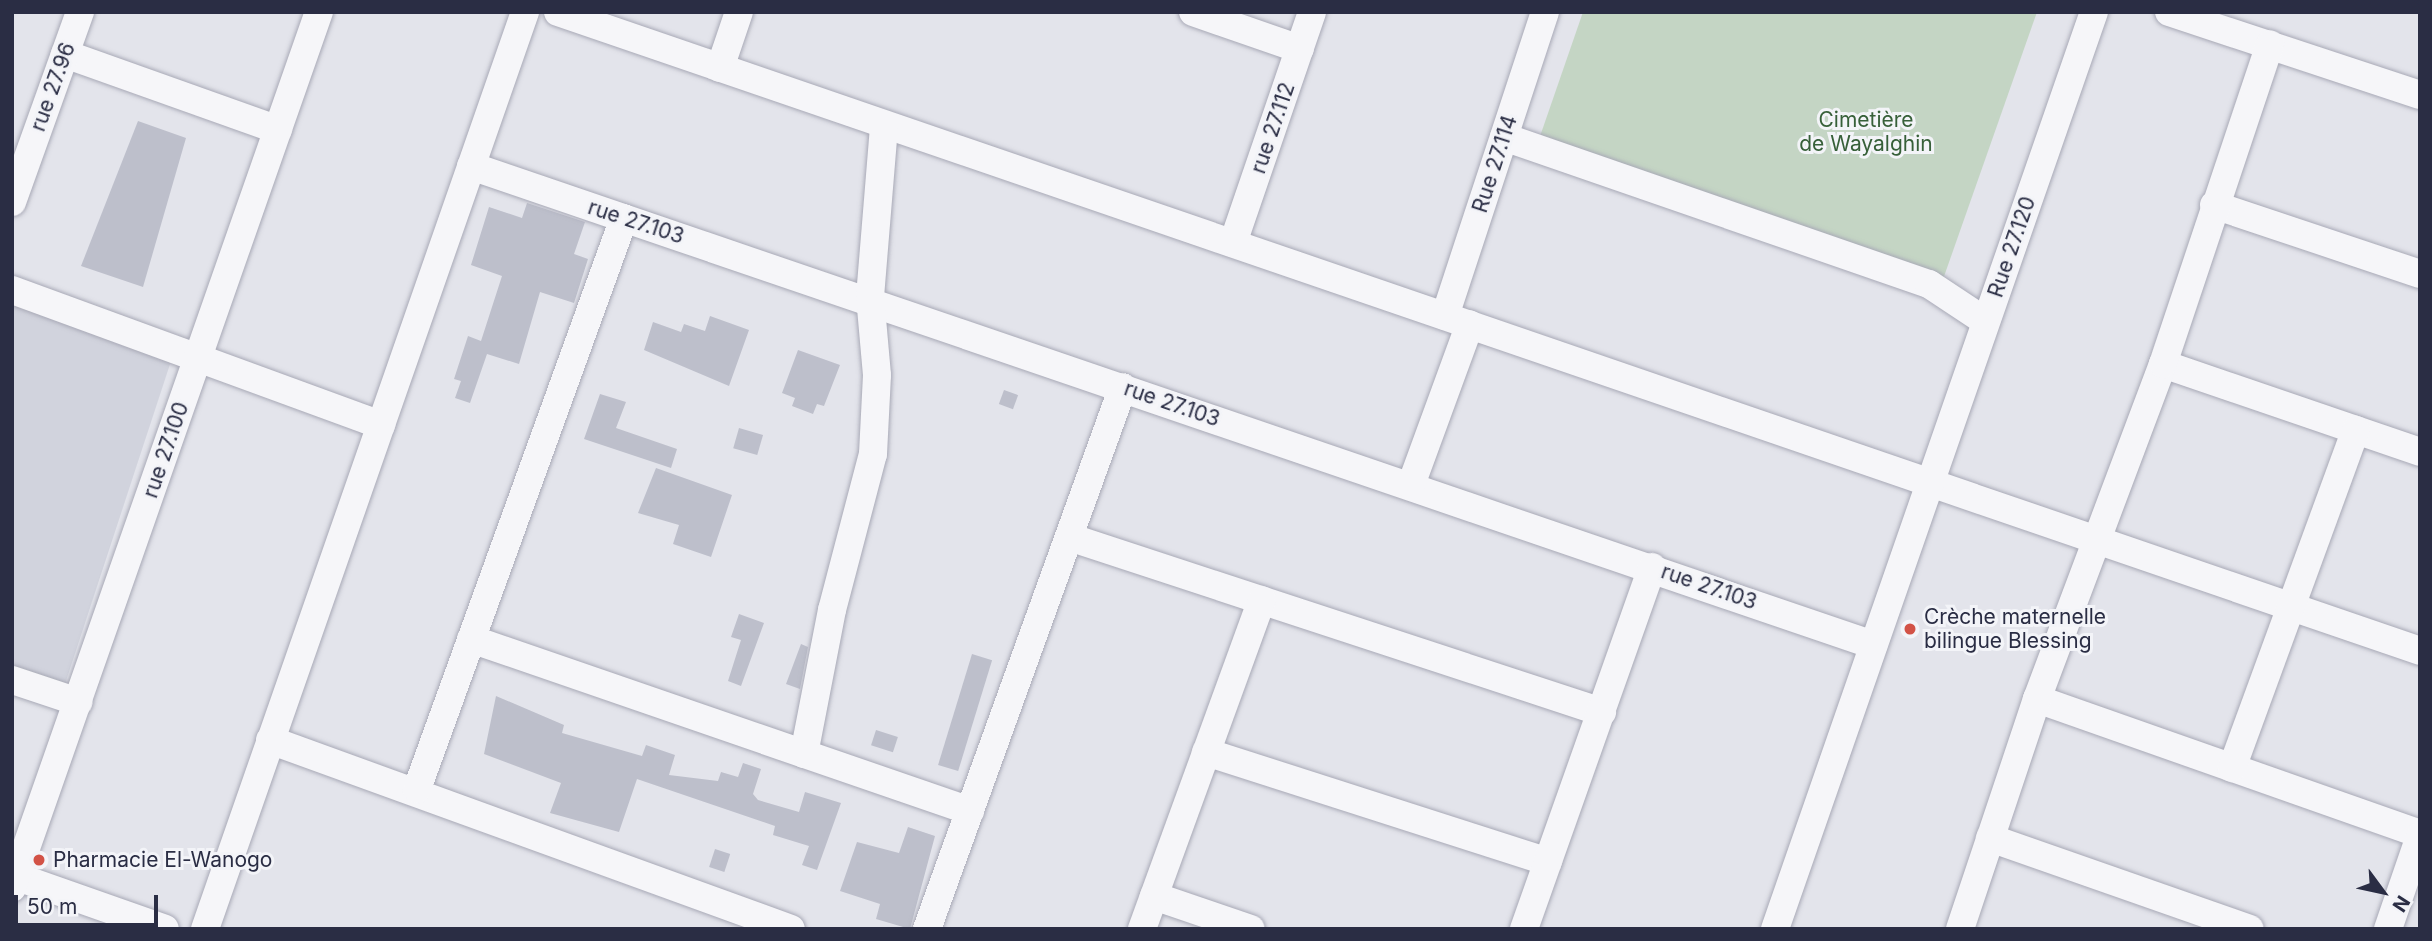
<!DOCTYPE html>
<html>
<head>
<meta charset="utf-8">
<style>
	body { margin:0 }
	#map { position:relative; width:2432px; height:941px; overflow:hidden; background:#e3e4eb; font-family:Inter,sans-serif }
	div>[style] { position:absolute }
	.built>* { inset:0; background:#d1d3dd }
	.green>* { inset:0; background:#c4d5c4 }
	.building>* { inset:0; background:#bdbfcb; transform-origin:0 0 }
	.roads { filter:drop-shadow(0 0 2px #a8a9b6) drop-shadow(0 0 2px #a8a9b6) }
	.minor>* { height:28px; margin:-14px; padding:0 14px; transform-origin:14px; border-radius:14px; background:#f6f6f9 }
	.dots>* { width:19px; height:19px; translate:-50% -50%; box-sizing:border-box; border:4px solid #f3f4f8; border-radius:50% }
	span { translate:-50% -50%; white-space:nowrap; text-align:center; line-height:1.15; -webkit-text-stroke:6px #f3f4f8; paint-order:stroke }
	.street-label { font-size:21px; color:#2a2d44 }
	.park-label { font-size:21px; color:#376039 }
	.poi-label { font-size:21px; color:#2a2d44 }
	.left { translate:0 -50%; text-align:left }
	.frame { position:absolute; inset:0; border:14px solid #2a2d44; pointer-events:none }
	.north { position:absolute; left:2348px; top:857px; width:70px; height:70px; -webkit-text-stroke:5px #f3f4f8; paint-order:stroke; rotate:123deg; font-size:19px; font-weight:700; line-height:28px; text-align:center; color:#2a2d44 }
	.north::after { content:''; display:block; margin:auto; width:24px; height:32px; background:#2a2d44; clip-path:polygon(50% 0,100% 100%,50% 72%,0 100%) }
	.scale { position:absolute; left:14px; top:895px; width:144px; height:32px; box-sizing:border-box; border:4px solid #2a2d44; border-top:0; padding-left:9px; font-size:21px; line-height:24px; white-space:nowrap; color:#2a2d44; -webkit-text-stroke:5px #f3f4f8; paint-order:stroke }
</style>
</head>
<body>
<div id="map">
	<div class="built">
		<i style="clip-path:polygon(12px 299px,173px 355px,64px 687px,12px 669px)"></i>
	</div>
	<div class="green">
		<i style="clip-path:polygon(1583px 12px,2037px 12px,1941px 285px,1537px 145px)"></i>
	</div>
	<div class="building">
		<i style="clip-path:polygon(138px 121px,186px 138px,143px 287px,81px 266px)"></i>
		<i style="clip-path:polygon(527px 203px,585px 222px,574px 254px,588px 259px,574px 303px,540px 292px,519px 364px,487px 354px,470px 403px,455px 398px,461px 381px,454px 379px,468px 336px,481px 341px,502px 276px,471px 265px,489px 207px,522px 218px)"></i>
		<i style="clip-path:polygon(710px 316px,749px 330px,729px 386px,644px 350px,653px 322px,681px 332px,684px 324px,705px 331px)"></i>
		<i style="clip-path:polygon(798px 350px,840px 365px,824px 406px,817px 404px,813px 414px,792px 406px,795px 398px,782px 393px)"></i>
		<i style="left:1004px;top:390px;width:15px;height:15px;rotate:20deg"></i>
		<i style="clip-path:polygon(600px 394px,626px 402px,616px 428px,677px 449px,671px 468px,584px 439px)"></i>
		<i style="left:739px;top:428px;width:25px;height:21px;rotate:16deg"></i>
		<i style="clip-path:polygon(656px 468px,732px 495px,711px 557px,673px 544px,679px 525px,638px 513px)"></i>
		<i style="clip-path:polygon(739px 614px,764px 623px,741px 686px,728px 681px,741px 640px,731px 637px)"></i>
		<i style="clip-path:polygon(801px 644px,808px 647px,800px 689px,786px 684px)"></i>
		<i style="left:972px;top:654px;width:21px;height:116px;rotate:17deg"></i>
		<i style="clip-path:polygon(496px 696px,564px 725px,562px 733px,642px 756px,646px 745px,675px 755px,669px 775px,718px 781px,721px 772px,738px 777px,743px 763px,761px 769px,753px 794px,758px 800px,799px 812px,805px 792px,841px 803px,817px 870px,802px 865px,809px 846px,773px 835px,775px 826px,637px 779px,619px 832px,550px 813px,561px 783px,484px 754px)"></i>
		<i style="left:876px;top:730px;width:23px;height:16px;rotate:18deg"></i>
		<i style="clip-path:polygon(908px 827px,935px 836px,910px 929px,876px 919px,880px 904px,840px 891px,857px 842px,899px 853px)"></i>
		<i style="left:715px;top:849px;width:16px;height:19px;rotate:18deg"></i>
	</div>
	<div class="roads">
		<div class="minor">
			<i style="left:558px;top:12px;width:1969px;rotate:18.94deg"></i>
			<i style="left:1193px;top:12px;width:113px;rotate:19.1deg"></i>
			<i style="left:2169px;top:12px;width:264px;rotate:18.3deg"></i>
			<i style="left:65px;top:54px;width:226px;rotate:19.6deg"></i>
			<i style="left:720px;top:68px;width:59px;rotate:-71.3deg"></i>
			<i style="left:1504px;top:137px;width:450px;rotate:19.1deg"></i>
			<i style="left:1929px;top:284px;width:67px;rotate:33.5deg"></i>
			<i style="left:471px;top:166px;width:1482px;rotate:18.86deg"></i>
			<i style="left:12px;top:202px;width:202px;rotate:-70.3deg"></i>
			<i style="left:2214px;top:205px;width:217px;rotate:18.5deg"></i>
			<i style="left:1233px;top:243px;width:244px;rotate:-71.1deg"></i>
			<i style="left:12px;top:290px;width:393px;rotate:20.1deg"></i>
			<i style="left:1445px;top:316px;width:320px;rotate:-71.8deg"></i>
			<i style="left:2163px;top:364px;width:272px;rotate:18.9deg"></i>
			<i style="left:1411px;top:485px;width:171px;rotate:-69.9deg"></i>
			<i style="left:1072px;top:538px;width:558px;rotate:18.18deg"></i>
			<i style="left:471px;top:639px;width:528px;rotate:19.02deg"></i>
			<i style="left:12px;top:680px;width:70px;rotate:18.4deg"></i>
			<i style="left:2037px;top:699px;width:406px;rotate:19.4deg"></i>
			<i style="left:270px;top:740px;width:554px;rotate:19.94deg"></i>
			<i style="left:1206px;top:752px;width:359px;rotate:17.8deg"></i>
			<i style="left:804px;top:754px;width:147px;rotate:-79deg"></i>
			<i style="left:832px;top:610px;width:161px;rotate:-75.3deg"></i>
			<i style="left:873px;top:454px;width:79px;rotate:-87.1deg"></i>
			<i style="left:877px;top:375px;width:78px;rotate:-95.1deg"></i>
			<i style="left:870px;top:297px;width:173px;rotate:-85.3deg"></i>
			<i style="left:2232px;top:768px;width:360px;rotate:-69.9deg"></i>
			<i style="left:417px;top:789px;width:607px;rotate:-70.07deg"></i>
			<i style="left:1990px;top:838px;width:275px;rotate:19.3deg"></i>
			<i style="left:12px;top:875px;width:162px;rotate:19.4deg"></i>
			<i style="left:12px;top:888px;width:928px;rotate:-70.69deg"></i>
			<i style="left:1154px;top:896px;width:102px;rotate:18.8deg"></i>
			<i style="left:205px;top:929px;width:971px;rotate:-70.76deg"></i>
			<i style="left:927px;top:929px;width:576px;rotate:-70.12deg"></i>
			<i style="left:1142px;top:929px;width:350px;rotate:-70deg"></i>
			<i style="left:1524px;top:929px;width:384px;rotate:-70.5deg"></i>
			<i style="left:1775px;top:929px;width:971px;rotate:-70.82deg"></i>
			<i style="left:1960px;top:929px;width:243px;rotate:-71.5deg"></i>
			<i style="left:2037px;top:699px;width:358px;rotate:-69.4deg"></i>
			<i style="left:2163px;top:364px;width:337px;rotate:-71.5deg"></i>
			<i style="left:2388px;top:929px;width:98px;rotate:-71deg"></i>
		</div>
	</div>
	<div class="dots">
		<i style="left:1910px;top:629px;background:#d25246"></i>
		<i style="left:39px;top:860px;background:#d25246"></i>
	</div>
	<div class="street-label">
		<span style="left:53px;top:87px;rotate:-70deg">rue 27.96</span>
		<span style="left:1273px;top:128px;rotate:-71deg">rue 27.112</span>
		<span style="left:1495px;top:164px;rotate:-72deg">Rue 27.114</span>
		<span style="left:636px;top:222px;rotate:18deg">rue 27.103</span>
		<span style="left:2012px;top:247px;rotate:-71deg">Rue 27.120</span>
		<span style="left:1172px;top:404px;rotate:19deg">rue 27.103</span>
		<span style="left:166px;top:450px;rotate:-71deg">rue 27.100</span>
		<span style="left:1709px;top:587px;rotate:19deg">rue 27.103</span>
	</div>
	<div class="park-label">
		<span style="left:1866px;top:132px">Cimetière<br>de Wayalghin</span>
	</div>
	<div class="poi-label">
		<span class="left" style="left:1924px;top:629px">Crèche maternelle<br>bilingue Blessing</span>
		<span class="left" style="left:53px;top:860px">Pharmacie El-Wanogo</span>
	</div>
	<div class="frame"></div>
	<div class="north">N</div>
	<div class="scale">50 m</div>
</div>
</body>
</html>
